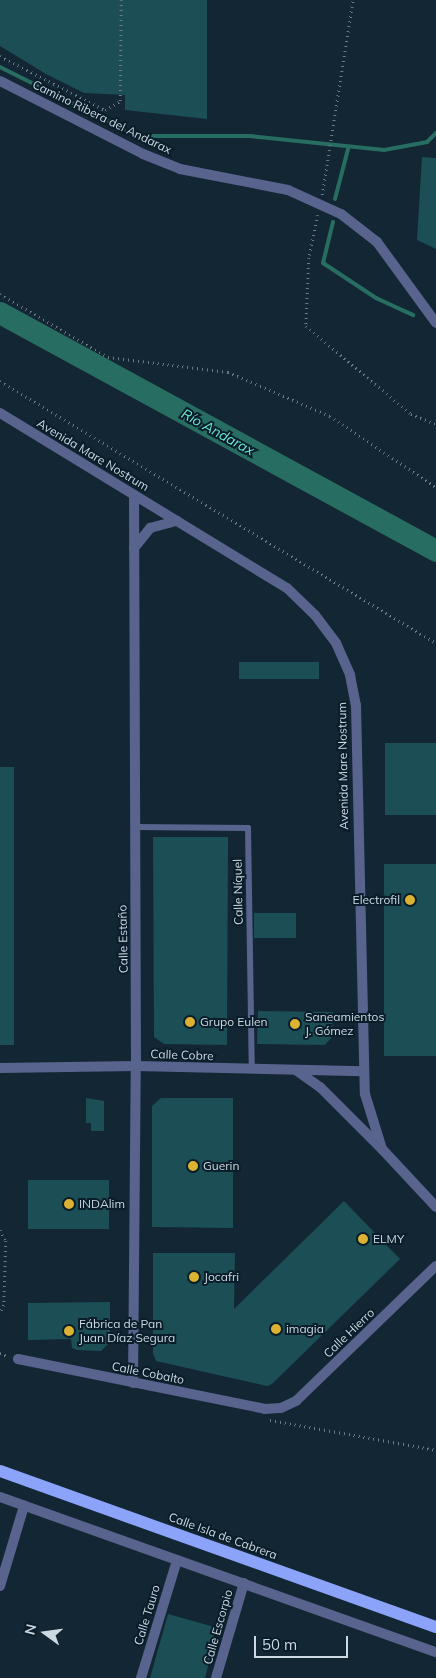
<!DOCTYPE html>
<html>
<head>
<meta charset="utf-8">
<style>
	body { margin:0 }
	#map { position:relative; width:436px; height:1678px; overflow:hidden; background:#132634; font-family:Mulish,sans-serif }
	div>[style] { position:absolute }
	.stream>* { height:4px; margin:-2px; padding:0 2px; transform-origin:2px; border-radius:2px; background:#276d61 }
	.river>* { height:22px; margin:-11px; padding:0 11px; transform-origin:11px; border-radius:11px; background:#276d61 }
	.building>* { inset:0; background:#1c4e56; transform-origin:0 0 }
	.path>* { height:2.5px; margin-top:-1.25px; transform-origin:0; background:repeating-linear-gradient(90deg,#6b7a86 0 1px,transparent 0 5px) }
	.lane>* { height:6px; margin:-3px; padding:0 3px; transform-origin:3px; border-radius:3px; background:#58648d }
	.street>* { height:10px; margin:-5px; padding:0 5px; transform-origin:5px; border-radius:5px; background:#58648d }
	.primary>* { height:12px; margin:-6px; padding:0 6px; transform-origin:6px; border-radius:6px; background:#8ba3f9 }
	.dots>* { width:14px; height:14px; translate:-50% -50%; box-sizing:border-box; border:2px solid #091d2a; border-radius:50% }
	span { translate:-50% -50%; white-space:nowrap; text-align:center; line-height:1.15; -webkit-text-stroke:4px #091d2a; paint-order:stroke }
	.street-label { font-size:12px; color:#cdd9e2 }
	.poi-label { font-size:12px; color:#cdd9e2 }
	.right { translate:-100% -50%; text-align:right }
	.left { translate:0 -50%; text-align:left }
	.water-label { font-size:14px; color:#6aebd4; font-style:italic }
	.north { position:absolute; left:20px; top:1608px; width:50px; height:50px; -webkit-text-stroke:4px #091d2a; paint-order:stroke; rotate:284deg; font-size:14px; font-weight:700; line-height:20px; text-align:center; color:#cdd9e2 }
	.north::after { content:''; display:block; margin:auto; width:18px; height:22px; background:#cdd9e2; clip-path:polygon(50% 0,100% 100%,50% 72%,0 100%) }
	.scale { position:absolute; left:254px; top:1636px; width:94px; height:22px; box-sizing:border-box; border:2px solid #cdd9e2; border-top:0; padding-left:6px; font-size:15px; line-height:18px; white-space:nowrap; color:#cdd9e2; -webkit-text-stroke:4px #091d2a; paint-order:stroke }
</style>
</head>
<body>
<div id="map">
	<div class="stream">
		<i style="left:0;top:67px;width:154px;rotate:26.6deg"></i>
		<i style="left:138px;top:136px;width:112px"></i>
		<i style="left:250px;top:136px;width:135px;rotate:6deg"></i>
		<i style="left:384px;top:150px;width:44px;rotate:-10.5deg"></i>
		<i style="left:427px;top:142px;width:13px;rotate:-45deg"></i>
		<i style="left:335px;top:199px;width:52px;rotate:-75.4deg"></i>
		<i style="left:333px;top:222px;width:42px;rotate:103.7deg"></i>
		<i style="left:323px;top:263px;width:64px;rotate:33.4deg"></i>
		<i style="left:376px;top:298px;width:41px;rotate:24.7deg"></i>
	</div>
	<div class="river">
		<i style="left:0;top:313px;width:497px;rotate:28.6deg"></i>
	</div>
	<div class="building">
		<i style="clip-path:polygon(0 0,207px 0,207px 119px,125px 110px,125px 95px,84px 93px,46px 74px,0 46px)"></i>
		<i style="clip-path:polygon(422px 157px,436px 158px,436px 249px,417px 240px)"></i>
		<i style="left:239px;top:662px;width:80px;height:17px"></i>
		<i style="left:385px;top:743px;width:51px;height:72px"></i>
		<i style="left:14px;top:767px;width:278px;height:14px;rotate:90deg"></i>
		<i style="clip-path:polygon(153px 837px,228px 837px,227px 1045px,164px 1044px,154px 1037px)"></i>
		<i style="left:436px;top:864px;width:192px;height:52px;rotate:90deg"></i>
		<i style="left:254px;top:913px;width:42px;height:25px"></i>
		<i style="clip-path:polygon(258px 1011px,333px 1012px,332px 1037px,325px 1045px,257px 1044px)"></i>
		<i style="clip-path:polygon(86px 1098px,104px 1101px,104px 1131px,91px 1131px,91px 1123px,86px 1123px)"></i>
		<i style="clip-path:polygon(161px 1098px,233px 1098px,233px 1228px,152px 1227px,152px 1106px)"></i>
		<i style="left:28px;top:1180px;width:81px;height:49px"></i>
		<i style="clip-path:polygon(344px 1201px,400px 1259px,272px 1384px,267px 1386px,156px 1361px,153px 1353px,153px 1253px,235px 1253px,234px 1309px)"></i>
		<i style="clip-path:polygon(110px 1302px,110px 1342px,101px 1351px,77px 1350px,72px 1348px,71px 1339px,28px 1340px,28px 1303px)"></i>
		<i style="clip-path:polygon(168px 1614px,218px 1628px,205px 1678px,150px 1678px)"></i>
	</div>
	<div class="path">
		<i style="left:0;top:56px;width:118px;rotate:27.2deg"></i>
		<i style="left:105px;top:110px;width:17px;rotate:-31deg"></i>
		<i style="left:120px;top:101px;width:101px;rotate:-89.4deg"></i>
		<i style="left:322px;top:195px;width:197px;rotate:-81deg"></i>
		<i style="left:318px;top:215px;width:44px;rotate:101.8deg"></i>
		<i style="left:309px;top:258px;width:68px;rotate:92.5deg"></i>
		<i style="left:306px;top:326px;width:137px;rotate:40deg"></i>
		<i style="left:411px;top:414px;width:27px;rotate:22deg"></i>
		<i style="left:0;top:294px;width:125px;rotate:30.3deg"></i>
		<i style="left:108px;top:357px;width:121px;rotate:7.1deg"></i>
		<i style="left:228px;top:372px;width:111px;rotate:23.3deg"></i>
		<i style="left:330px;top:416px;width:128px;rotate:33.8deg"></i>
		<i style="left:0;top:381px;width:509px;rotate:31deg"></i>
		<i style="left:0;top:1230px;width:13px;rotate:61deg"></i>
		<i style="left:6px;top:1241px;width:64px;rotate:91.8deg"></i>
		<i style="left:4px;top:1305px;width:9px;rotate:117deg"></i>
		<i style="left:0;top:1353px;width:8px;rotate:23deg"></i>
		<i style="left:270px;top:1420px;width:169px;rotate:10.2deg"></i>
	</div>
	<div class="lane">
		<i style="left:134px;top:827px;width:114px;rotate:0.5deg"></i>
		<i style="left:248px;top:828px;width:242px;rotate:89.1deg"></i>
	</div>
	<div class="street">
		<i style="left:0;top:81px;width:161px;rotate:27deg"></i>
		<i style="left:143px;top:154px;width:40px;rotate:22deg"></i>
		<i style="left:180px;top:169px;width:110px;rotate:11deg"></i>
		<i style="left:288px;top:190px;width:58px;rotate:24.4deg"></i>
		<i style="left:341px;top:214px;width:46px;rotate:37.9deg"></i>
		<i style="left:377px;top:242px;width:100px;rotate:53.9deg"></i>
		<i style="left:0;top:413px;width:336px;rotate:31.4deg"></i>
		<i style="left:287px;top:588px;width:39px;rotate:44deg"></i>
		<i style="left:315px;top:615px;width:35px;rotate:53deg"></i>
		<i style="left:336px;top:643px;width:35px;rotate:66deg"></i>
		<i style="left:350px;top:675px;width:31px;rotate:79deg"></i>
		<i style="left:356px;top:705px;width:389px;rotate:88.7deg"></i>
		<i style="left:365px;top:1094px;width:58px;rotate:72.8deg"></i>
		<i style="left:382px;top:1149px;width:79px;rotate:47deg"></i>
		<i style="left:134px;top:548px;width:26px;rotate:-51deg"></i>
		<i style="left:150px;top:528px;width:28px;rotate:-15deg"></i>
		<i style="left:0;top:1068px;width:136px;rotate:-0.8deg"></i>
		<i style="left:136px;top:1066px;width:227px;rotate:1.3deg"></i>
		<i style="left:297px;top:1071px;width:28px;rotate:35deg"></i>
		<i style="left:320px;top:1087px;width:85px;rotate:45deg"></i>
		<i style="left:18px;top:1359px;width:252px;rotate:11.4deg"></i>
		<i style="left:265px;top:1409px;width:16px;rotate:-4deg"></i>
		<i style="left:281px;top:1408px;width:17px;rotate:-25deg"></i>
		<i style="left:296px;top:1401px;width:194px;rotate:-44deg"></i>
		<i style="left:133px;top:1383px;width:317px;rotate:-89.5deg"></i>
		<i style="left:136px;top:1066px;width:571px;rotate:-90.2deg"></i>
		<i style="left:0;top:1497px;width:463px;rotate:19.6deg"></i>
		<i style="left:0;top:1586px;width:84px;rotate:-73.3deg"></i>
		<i style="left:141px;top:1678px;width:123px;rotate:-73deg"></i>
		<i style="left:216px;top:1678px;width:99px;rotate:-73.6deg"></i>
	</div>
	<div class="primary">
		<i style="left:0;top:1471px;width:463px;rotate:19.7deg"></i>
	</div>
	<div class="dots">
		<i style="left:410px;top:900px;background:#dcb233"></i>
		<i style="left:190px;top:1022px;background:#dcb233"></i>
		<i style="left:295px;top:1024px;background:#dcb233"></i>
		<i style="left:193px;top:1166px;background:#dcb233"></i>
		<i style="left:69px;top:1204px;background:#dcb233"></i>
		<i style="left:363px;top:1239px;background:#dcb233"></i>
		<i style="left:194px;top:1277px;background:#dcb233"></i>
		<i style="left:276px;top:1329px;background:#dcb233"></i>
		<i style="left:69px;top:1331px;background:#dcb233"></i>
	</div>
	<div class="street-label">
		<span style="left:102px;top:117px;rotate:26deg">Camino Ribera del Andarax</span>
		<span style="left:93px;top:455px;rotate:31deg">Avenida Mare Nostrum</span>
		<span style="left:343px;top:766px;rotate:-91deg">Avenida Mare Nostrum</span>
		<span style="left:238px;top:892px;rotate:-91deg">Calle Níquel</span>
		<span style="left:123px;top:939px;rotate:-91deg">Calle Estaño</span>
		<span style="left:182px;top:1055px;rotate:2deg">Calle Cobre</span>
		<span style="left:349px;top:1333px;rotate:-44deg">Calle Hierro</span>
		<span style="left:148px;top:1373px;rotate:11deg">Calle Cobalto</span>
		<span style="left:223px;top:1536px;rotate:20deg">Calle Isla de Cabrera</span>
		<span style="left:147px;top:1615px;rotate:-73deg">Calle Tauro</span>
		<span style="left:218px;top:1627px;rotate:-74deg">Calle Escorpio</span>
	</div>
	<div class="poi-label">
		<span class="right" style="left:400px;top:900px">Electrofil</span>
		<span class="left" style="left:305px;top:1024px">Saneamientos<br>J. Gómez</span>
		<span class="left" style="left:200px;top:1022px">Grupo Eulen</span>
		<span class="left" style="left:203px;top:1166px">Guerin</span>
		<span class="left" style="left:79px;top:1204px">INDAlim</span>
		<span class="left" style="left:373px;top:1239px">ELMY</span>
		<span class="left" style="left:204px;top:1277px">Jocafri</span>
		<span class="left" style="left:79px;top:1331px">Fábrica de Pan<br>Juan Díaz Segura</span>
		<span class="left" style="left:286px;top:1329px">imagia</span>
	</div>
	<div class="water-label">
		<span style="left:218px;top:432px;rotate:29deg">Río Andarax</span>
	</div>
	<div class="north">N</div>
	<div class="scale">50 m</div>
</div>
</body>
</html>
